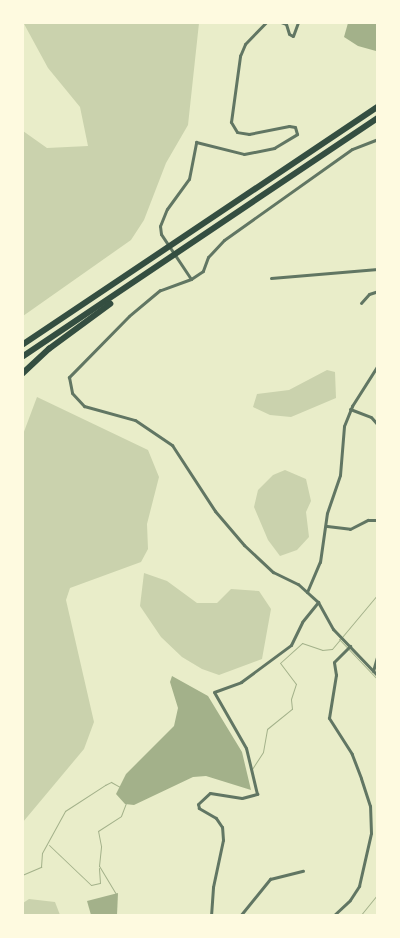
<!DOCTYPE html>
<html>
<head>
<meta charset="utf-8">
<style>
	body { margin:0 }
	#map { position:relative; width:400px; height:938px; overflow:hidden; background:#e9edc9; font-family:Helvetica,sans-serif }
	div>[style] { position:absolute }
	.green>* { inset:0; background:#cad2ad }
	.water>* { inset:0; background:#a3b18a }
	.stream>* { height:1px; margin:-0.5px; padding:0 0.5px; transform-origin:0.5px; border-radius:0.5px; background:#a3b18a }
	.minor>* { height:3px; margin:-1.5px; padding:0 1.5px; transform-origin:1.5px; border-radius:1.5px; background:#617663 }
	.motorway>* { height:5.5px; margin:-2.75px; padding:0 2.75px; transform-origin:2.75px; border-radius:2.75px; background:#344e41 }
	span { translate:-50% -50%; white-space:nowrap; text-align:center; line-height:1.15; -webkit-text-stroke:4.5px #fefae0; paint-order:stroke }
	.frame { position:absolute; inset:0; border:24px solid #fefae0; pointer-events:none }
</style>
</head>
<body>
<div id="map">
	<div class="green">
		<i style="clip-path:polygon(23px 22px,199px 23px,188px 125px,166px 163px,144px 220px,131px 240px,23px 316px,23px 131px,47px 148px,88px 146px,80px 107px,48px 68px)"></i>
		<i style="clip-path:polygon(327px 370px,335px 372px,336px 398px,291px 417px,270px 415px,253px 407px,257px 394px,289px 390px)"></i>
		<i style="clip-path:polygon(37px 397px,148px 450px,159px 477px,147px 524px,148px 549px,141px 562px,70px 588px,66px 600px,94px 722px,84px 749px,23px 822px,22px 437px)"></i>
		<i style="clip-path:polygon(285px 470px,306px 479px,311px 501px,306px 512px,309px 537px,297px 550px,280px 556px,268px 540px,254px 507px,258px 490px,273px 475px)"></i>
		<i style="clip-path:polygon(144px 573px,167px 581px,197px 603px,217px 603px,231px 589px,259px 591px,271px 609px,262px 659px,219px 675px,202px 669px,182px 657px,161px 637px,140px 606px)"></i>
		<i style="clip-path:polygon(29px 899px,55px 902px,60px 915px,23px 915px,23px 903px)"></i>
	</div>
	<div class="water">
		<i style="clip-path:polygon(348px 23px,377px 23px,376px 51px,358px 46px,344px 37px)"></i>
		<i style="clip-path:polygon(172px 676px,208px 696px,242px 752px,251px 790px,206px 776px,193px 777px,134px 805px,125px 804px,116px 794px,126px 774px,174px 726px,178px 708px,170px 682px)"></i>
		<i style="clip-path:polygon(118px 893px,117px 915px,91px 915px,87px 901px)"></i>
	</div>
	<div class="stream">
		<i style="left:339px;top:639px;width:57px;rotate:46.4deg"></i>
		<i style="left:252px;top:769px;width:20px;rotate:-57deg"></i>
		<i style="left:263px;top:752px;width:23px;rotate:-80deg"></i>
		<i style="left:267px;top:729px;width:32px;rotate:-39deg"></i>
		<i style="left:292px;top:709px;width:10px;rotate:-96deg"></i>
		<i style="left:291px;top:699px;width:16px;rotate:-72deg"></i>
		<i style="left:296px;top:684px;width:26px;rotate:-127deg"></i>
		<i style="left:280px;top:663px;width:30px;rotate:-42deg"></i>
		<i style="left:302px;top:643px;width:21px;rotate:19deg"></i>
		<i style="left:322px;top:650px;width:10px;rotate:-6deg"></i>
		<i style="left:332px;top:649px;width:72px;rotate:-50.1deg"></i>
		<i style="left:49px;top:845px;width:58px;rotate:43.6deg"></i>
		<i style="left:91px;top:885px;width:9px;rotate:-13deg"></i>
		<i style="left:100px;top:883px;width:15px;rotate:-94deg"></i>
		<i style="left:22px;top:875px;width:21px;rotate:-23deg"></i>
		<i style="left:41px;top:867px;width:14px;rotate:-86deg"></i>
		<i style="left:42px;top:853px;width:48px;rotate:-61.3deg"></i>
		<i style="left:65px;top:811px;width:48px;rotate:-33deg"></i>
		<i style="left:105px;top:785px;width:7px;rotate:-27deg"></i>
		<i style="left:111px;top:782px;width:10px;rotate:29deg"></i>
		<i style="left:116px;top:894px;width:33px;rotate:-121deg"></i>
		<i style="left:99px;top:866px;width:20px;rotate:-84deg"></i>
		<i style="left:101px;top:846px;width:15px;rotate:-101deg"></i>
		<i style="left:98px;top:831px;width:27px;rotate:-33deg"></i>
		<i style="left:121px;top:816px;width:14px;rotate:-69deg"></i>
		<i style="left:360px;top:916px;width:28px;rotate:-51deg"></i>
	</div>
	<div class="minor">
		<i style="left:281px;top:22px;width:5px;rotate:22deg"></i>
		<i style="left:286px;top:24px;width:10px;rotate:73deg"></i>
		<i style="left:289px;top:34px;width:4px;rotate:27deg"></i>
		<i style="left:293px;top:36px;width:15px;rotate:-70deg"></i>
		<i style="left:378px;top:139px;width:28px;rotate:159deg"></i>
		<i style="left:352px;top:149px;width:157px;rotate:144.6deg"></i>
		<i style="left:224px;top:240px;width:23px;rotate:133deg"></i>
		<i style="left:208px;top:257px;width:15px;rotate:110deg"></i>
		<i style="left:203px;top:271px;width:14px;rotate:146deg"></i>
		<i style="left:191px;top:279px;width:33px;rotate:160deg"></i>
		<i style="left:160px;top:290px;width:40px;rotate:140deg"></i>
		<i style="left:129px;top:316px;width:86px;rotate:134.5deg"></i>
		<i style="left:69px;top:377px;width:16px;rotate:79deg"></i>
		<i style="left:72px;top:393px;width:18px;rotate:47deg"></i>
		<i style="left:84px;top:406px;width:53px;rotate:15.4deg"></i>
		<i style="left:135px;top:420px;width:45px;rotate:34deg"></i>
		<i style="left:172px;top:445px;width:79px;rotate:56.9deg"></i>
		<i style="left:215px;top:511px;width:45px;rotate:49.5deg"></i>
		<i style="left:244px;top:545px;width:40px;rotate:43deg"></i>
		<i style="left:273px;top:572px;width:28px;rotate:26deg"></i>
		<i style="left:298px;top:584px;width:27px;rotate:42deg"></i>
		<i style="left:318px;top:602px;width:31px;rotate:61deg"></i>
		<i style="left:333px;top:629px;width:65px;rotate:46.2deg"></i>
		<i style="left:271px;top:278px;width:107px;rotate:-4.8deg"></i>
		<i style="left:191px;top:279px;width:54px;rotate:-123.7deg"></i>
		<i style="left:161px;top:234px;width:8px;rotate:-97deg"></i>
		<i style="left:160px;top:226px;width:18px;rotate:-68deg"></i>
		<i style="left:167px;top:209px;width:37px;rotate:-54deg"></i>
		<i style="left:189px;top:179px;width:38px;rotate:-79deg"></i>
		<i style="left:196px;top:142px;width:49px;rotate:14deg"></i>
		<i style="left:244px;top:154px;width:31px;rotate:-11deg"></i>
		<i style="left:274px;top:148px;width:27px;rotate:-31deg"></i>
		<i style="left:297px;top:134px;width:7px;rotate:-106deg"></i>
		<i style="left:295px;top:127px;width:6px;rotate:-171deg"></i>
		<i style="left:289px;top:126px;width:41px;rotate:168.7deg"></i>
		<i style="left:249px;top:134px;width:12px;rotate:-171deg"></i>
		<i style="left:237px;top:132px;width:12px;rotate:-121deg"></i>
		<i style="left:231px;top:122px;width:67px;rotate:-82.2deg"></i>
		<i style="left:240px;top:56px;width:13px;rotate:-67deg"></i>
		<i style="left:245px;top:44px;width:30px;rotate:-46deg"></i>
		<i style="left:361px;top:303px;width:12px;rotate:-48deg"></i>
		<i style="left:369px;top:294px;width:9px;rotate:-18deg"></i>
		<i style="left:350px;top:409px;width:22px;rotate:21deg"></i>
		<i style="left:371px;top:417px;width:11px;rotate:49deg"></i>
		<i style="left:327px;top:526px;width:23px;rotate:7deg"></i>
		<i style="left:350px;top:529px;width:20px;rotate:-27deg"></i>
		<i style="left:368px;top:520px;width:10px"></i>
		<i style="left:307px;top:592px;width:33px;rotate:-67deg"></i>
		<i style="left:320px;top:562px;width:49px;rotate:-81.9deg"></i>
		<i style="left:327px;top:513px;width:40px;rotate:-71.1deg"></i>
		<i style="left:340px;top:475px;width:49px;rotate:-85.3deg"></i>
		<i style="left:344px;top:426px;width:22px;rotate:-68deg"></i>
		<i style="left:352px;top:406px;width:49px;rotate:-57.6deg"></i>
		<i style="left:373px;top:671px;width:19px;rotate:-74deg"></i>
		<i style="left:211px;top:916px;width:29px;rotate:-86deg"></i>
		<i style="left:213px;top:887px;width:48px;rotate:-78deg"></i>
		<i style="left:223px;top:840px;width:13px;rotate:-94deg"></i>
		<i style="left:222px;top:827px;width:11px;rotate:-124deg"></i>
		<i style="left:216px;top:818px;width:20px;rotate:-150deg"></i>
		<i style="left:199px;top:808px;width:4px;rotate:-104deg"></i>
		<i style="left:198px;top:804px;width:16px;rotate:-43deg"></i>
		<i style="left:210px;top:793px;width:32px;rotate:9deg"></i>
		<i style="left:242px;top:798px;width:16px;rotate:-15deg"></i>
		<i style="left:257px;top:794px;width:47px;rotate:-103.4deg"></i>
		<i style="left:246px;top:748px;width:64px;rotate:-119.7deg"></i>
		<i style="left:214px;top:692px;width:29px;rotate:-20deg"></i>
		<i style="left:241px;top:682px;width:62px;rotate:-36.5deg"></i>
		<i style="left:291px;top:645px;width:25px;rotate:-64deg"></i>
		<i style="left:302px;top:622px;width:26px;rotate:-51deg"></i>
		<i style="left:240px;top:916px;width:48px;rotate:-51deg"></i>
		<i style="left:270px;top:879px;width:34px;rotate:-14deg"></i>
		<i style="left:333px;top:916px;width:23px;rotate:-43deg"></i>
		<i style="left:350px;top:900px;width:17px;rotate:-57deg"></i>
		<i style="left:359px;top:886px;width:54px;rotate:-77.2deg"></i>
		<i style="left:371px;top:833px;width:27px;rotate:-92deg"></i>
		<i style="left:370px;top:806px;width:29px;rotate:-108deg"></i>
		<i style="left:361px;top:778px;width:26px;rotate:-111deg"></i>
		<i style="left:352px;top:754px;width:43px;rotate:-122.6deg"></i>
		<i style="left:329px;top:718px;width:44px;rotate:-80.8deg"></i>
		<i style="left:336px;top:675px;width:13px;rotate:-99deg"></i>
		<i style="left:334px;top:662px;width:23px;rotate:-45deg"></i>
	</div>
	<div class="motorway">
		<i style="left:22px;top:345px;width:428px;rotate:-33.8deg"></i>
		<i style="left:22px;top:357px;width:429px;rotate:-33.9deg"></i>
		<i style="left:22px;top:374px;width:37px;rotate:-43deg"></i>
		<i style="left:49px;top:349px;width:76px;rotate:-36.4deg"></i>
	</div>
	<div class="frame"></div>
</div>
</body>
</html>
